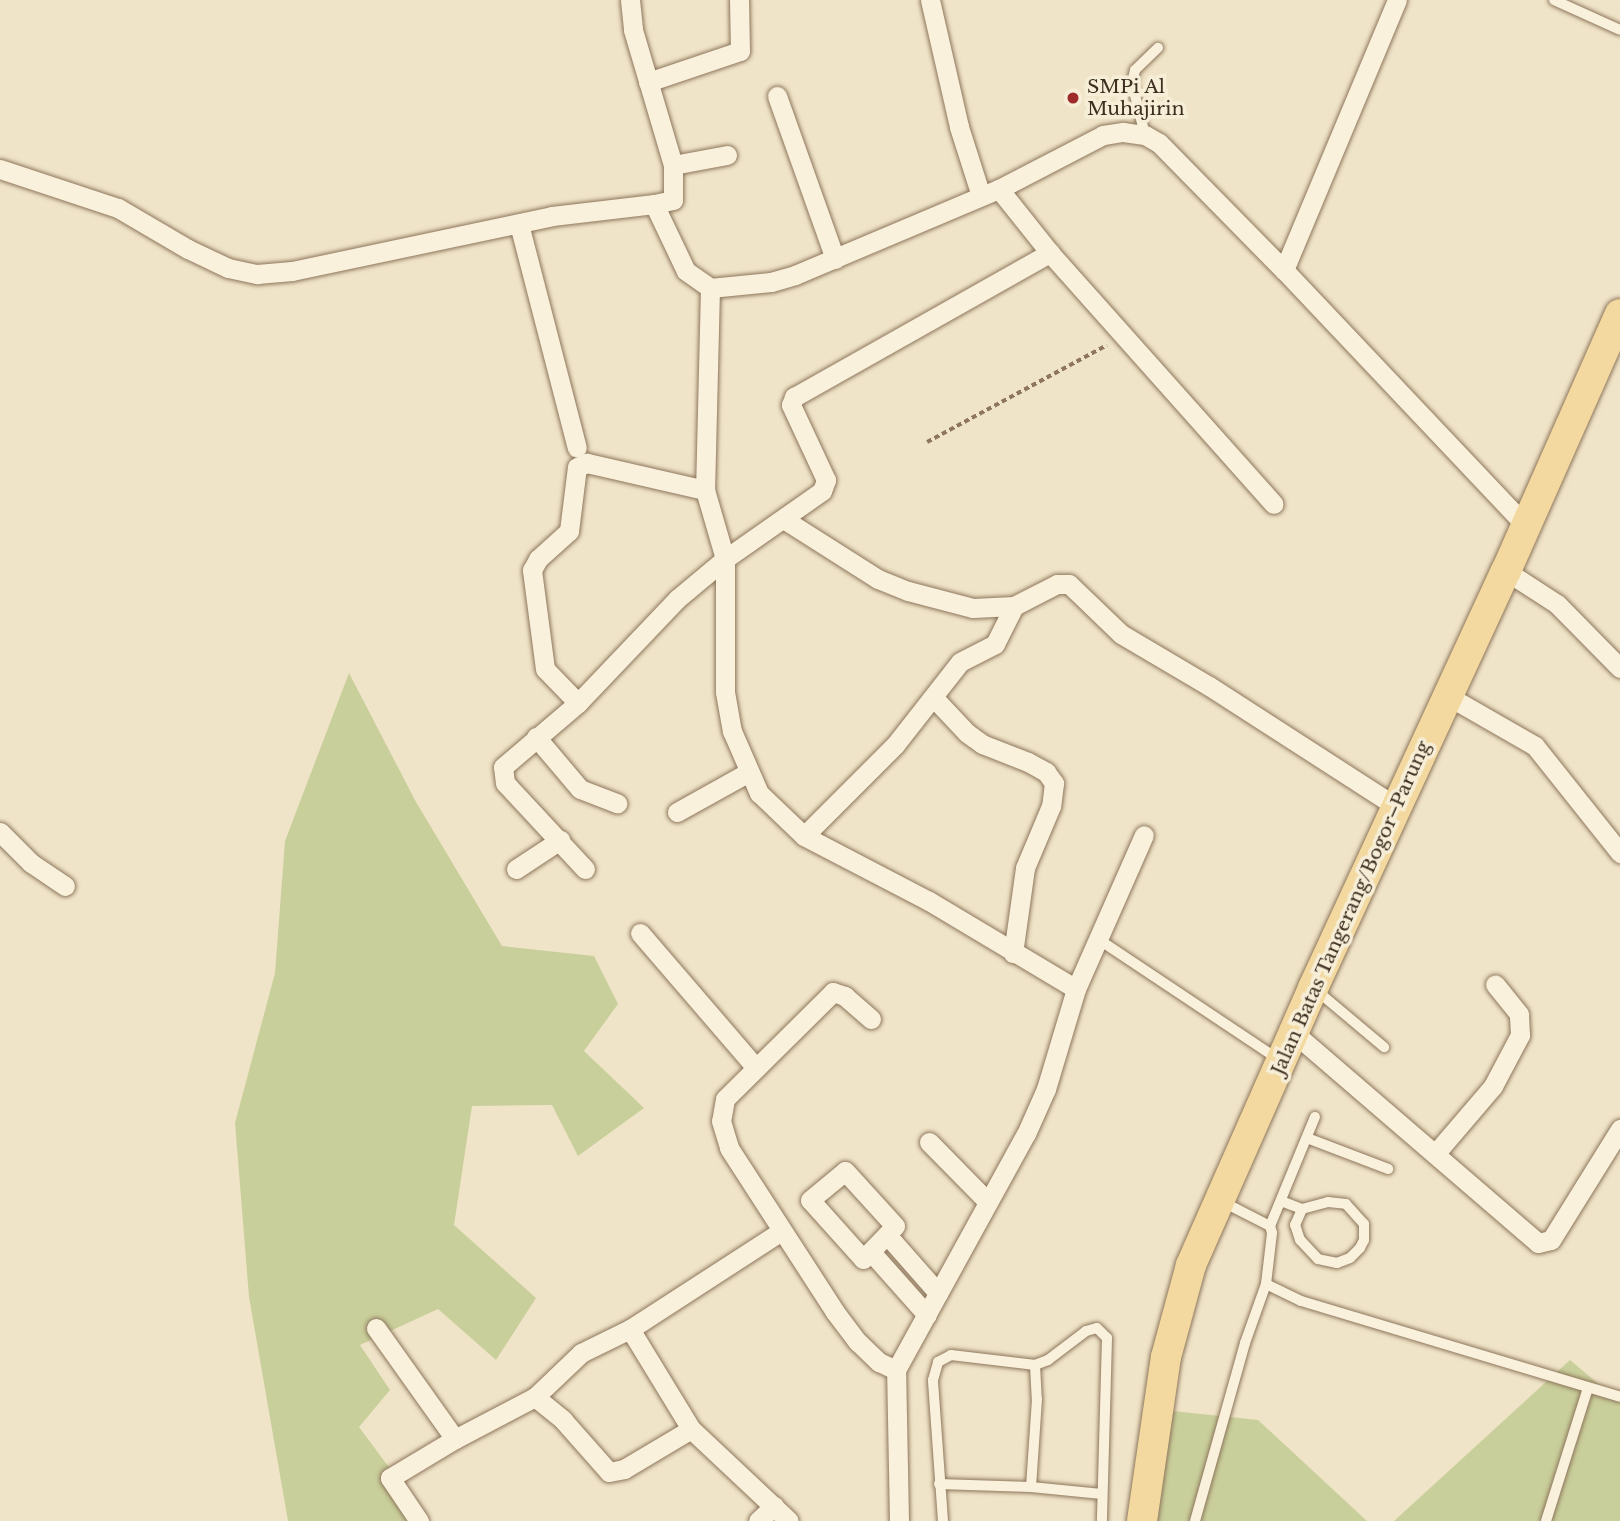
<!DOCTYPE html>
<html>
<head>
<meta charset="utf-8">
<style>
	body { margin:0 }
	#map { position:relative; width:1620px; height:1521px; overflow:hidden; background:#f0e4c8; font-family:"Libre Baskerville",serif }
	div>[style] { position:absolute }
	.green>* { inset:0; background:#c9cf9b }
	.path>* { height:3.5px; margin-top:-1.75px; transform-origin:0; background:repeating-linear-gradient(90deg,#8d765c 0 5px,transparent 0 8.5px) }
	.roads { filter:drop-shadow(0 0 2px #8d765c) drop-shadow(0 0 2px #8d765c) }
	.lane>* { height:10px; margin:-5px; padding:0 5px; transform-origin:5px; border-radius:5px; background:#faf1dc }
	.street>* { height:19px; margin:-9.5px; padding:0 9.5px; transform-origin:9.5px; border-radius:9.5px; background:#faf1dc }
	.primary>* { height:30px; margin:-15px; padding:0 15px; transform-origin:15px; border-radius:15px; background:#f3d9a0 }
	.dots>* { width:19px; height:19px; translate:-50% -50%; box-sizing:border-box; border:4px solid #f7eed8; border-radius:50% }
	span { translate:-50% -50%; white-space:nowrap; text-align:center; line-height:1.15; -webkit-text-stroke:7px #f7eed8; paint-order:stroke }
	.poi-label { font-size:19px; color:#3d2e20 }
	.left { translate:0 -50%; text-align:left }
	.street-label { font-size:19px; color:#3d2e20 }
</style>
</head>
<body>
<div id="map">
	<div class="green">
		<i style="clip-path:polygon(349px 673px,416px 802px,502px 946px,594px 956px,618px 1004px,584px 1051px,644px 1108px,578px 1156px,552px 1105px,472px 1106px,454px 1225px,536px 1298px,496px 1360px,438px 1309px,360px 1345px,390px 1390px,359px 1427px,426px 1517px,421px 1521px,288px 1521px,249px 1297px,235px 1123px,275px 973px,285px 841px)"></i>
		<i style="clip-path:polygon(1570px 1360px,1620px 1402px,1620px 1521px,1394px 1521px)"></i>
		<i style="clip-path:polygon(1154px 1409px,1258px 1420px,1367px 1521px,1139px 1521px)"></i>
	</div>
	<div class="path">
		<i style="left:927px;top:442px;width:204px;rotate:-28.3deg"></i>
	</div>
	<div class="roads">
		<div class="lane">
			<i style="left:1554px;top:0;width:72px;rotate:24.4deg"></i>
			<i style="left:1145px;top:135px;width:54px;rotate:-104deg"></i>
			<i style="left:1132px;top:83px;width:13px;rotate:-77deg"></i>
			<i style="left:1135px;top:70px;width:32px;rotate:-44deg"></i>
			<i style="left:1098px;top:939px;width:216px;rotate:33.7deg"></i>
			<i style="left:1316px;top:990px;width:89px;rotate:40deg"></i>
			<i style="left:1307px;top:1138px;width:87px;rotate:20.9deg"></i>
			<i style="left:1281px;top:1201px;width:22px;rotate:21deg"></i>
			<i style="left:1302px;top:1209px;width:27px;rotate:-15deg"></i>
			<i style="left:1328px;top:1202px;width:18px;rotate:6deg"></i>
			<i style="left:1346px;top:1204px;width:27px;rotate:48deg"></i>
			<i style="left:1364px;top:1224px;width:16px;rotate:90deg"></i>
			<i style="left:1364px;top:1240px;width:9px;rotate:117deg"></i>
			<i style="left:1360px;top:1248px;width:14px;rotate:135deg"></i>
			<i style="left:1350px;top:1258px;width:14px;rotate:159deg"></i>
			<i style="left:1337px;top:1263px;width:19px;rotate:-168deg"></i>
			<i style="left:1318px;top:1259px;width:26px;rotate:-133deg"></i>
			<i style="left:1300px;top:1240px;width:16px;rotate:-108deg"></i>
			<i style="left:1295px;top:1225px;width:17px;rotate:-66deg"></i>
			<i style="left:1223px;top:1202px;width:53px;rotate:27.1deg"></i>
			<i style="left:1270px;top:1226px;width:7px;rotate:74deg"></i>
			<i style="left:1272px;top:1233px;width:51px;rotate:96.7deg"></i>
			<i style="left:1266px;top:1284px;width:39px;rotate:26deg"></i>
			<i style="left:1301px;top:1301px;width:333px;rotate:16.7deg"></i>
			<i style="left:1270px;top:1226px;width:118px;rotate:-67.6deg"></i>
			<i style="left:1035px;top:1365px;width:14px;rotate:-21deg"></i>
			<i style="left:1048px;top:1360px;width:48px;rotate:-37.3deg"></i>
			<i style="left:1086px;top:1331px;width:11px;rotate:-15deg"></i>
			<i style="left:1097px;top:1328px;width:14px;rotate:45deg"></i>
			<i style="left:1107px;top:1338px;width:183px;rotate:91.6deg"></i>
			<i style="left:939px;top:1484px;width:92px;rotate:1.9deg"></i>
			<i style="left:1031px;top:1487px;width:71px;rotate:5.6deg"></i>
			<i style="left:943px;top:1521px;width:141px;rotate:-94.1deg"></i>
			<i style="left:933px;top:1380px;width:19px;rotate:-74deg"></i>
			<i style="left:938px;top:1362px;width:15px;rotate:-28deg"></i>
			<i style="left:951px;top:1355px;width:85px;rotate:6.8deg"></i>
			<i style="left:1035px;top:1365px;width:34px;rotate:87deg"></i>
			<i style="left:1037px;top:1399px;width:88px;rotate:93.9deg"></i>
			<i style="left:1195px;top:1521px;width:185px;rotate:-74.3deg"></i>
			<i style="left:1245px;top:1343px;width:63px;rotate:-70.4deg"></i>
			<i style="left:1546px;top:1521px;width:139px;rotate:-72.5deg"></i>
		</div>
		<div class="street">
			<i style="left:630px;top:0;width:30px;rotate:84deg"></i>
			<i style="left:633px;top:30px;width:141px;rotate:73.5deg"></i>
			<i style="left:673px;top:165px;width:35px;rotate:90deg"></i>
			<i style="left:673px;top:200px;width:19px;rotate:168deg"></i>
			<i style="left:930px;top:0;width:130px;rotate:77.1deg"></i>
			<i style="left:959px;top:127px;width:72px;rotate:72.3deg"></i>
			<i style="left:648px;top:82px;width:97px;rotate:-18.6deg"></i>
			<i style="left:740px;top:51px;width:51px;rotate:-91.1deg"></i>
			<i style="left:777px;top:96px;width:173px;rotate:70.4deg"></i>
			<i style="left:673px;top:165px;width:55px;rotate:-10.5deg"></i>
			<i style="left:0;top:169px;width:124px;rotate:18.3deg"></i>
			<i style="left:118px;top:208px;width:81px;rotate:30.4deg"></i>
			<i style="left:188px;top:249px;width:44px;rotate:25.4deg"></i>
			<i style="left:228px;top:268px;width:30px;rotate:12deg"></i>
			<i style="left:257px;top:274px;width:35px;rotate:-5deg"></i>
			<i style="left:292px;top:271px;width:266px;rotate:-11.9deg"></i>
			<i style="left:552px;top:216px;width:103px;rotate:-6.7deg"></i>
			<i style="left:654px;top:204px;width:74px;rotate:64.5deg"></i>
			<i style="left:686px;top:271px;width:29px;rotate:35deg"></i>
			<i style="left:710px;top:288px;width:61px;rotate:-5.6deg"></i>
			<i style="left:771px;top:282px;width:25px;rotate:-16deg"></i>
			<i style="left:795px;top:275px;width:221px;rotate:-22.9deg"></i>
			<i style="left:999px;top:189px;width:117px;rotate:-27.4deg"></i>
			<i style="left:1103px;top:135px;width:20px;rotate:-9deg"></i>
			<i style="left:1123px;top:132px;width:22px;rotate:8deg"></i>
			<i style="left:1145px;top:135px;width:16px;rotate:30deg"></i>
			<i style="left:1159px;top:143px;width:178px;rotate:45.5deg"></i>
			<i style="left:1284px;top:270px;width:352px;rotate:46.6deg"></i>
			<i style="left:999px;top:189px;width:82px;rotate:51.4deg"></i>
			<i style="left:1050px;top:253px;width:336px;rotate:48.3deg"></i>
			<i style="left:519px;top:224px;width:231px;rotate:75.5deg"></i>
			<i style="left:1284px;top:270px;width:293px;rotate:-67.3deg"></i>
			<i style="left:710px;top:288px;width:202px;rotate:91.4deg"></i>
			<i style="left:705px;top:490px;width:72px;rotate:73.8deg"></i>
			<i style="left:725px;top:559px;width:133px;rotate:90deg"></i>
			<i style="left:725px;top:692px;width:40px;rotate:80deg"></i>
			<i style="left:732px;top:731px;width:68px;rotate:66.5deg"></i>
			<i style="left:759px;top:793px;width:62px;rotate:43.7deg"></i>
			<i style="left:804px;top:836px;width:141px;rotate:27.5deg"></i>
			<i style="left:929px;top:901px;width:171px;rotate:30.9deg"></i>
			<i style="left:785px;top:520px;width:110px;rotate:32.4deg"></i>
			<i style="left:878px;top:579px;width:32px;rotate:22deg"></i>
			<i style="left:908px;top:591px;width:67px;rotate:14.7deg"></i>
			<i style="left:973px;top:608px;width:41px;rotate:-2.8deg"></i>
			<i style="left:1014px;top:606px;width:48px;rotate:-27.1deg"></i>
			<i style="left:1057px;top:584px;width:12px"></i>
			<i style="left:1069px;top:584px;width:72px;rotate:43.9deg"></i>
			<i style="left:1121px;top:634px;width:102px;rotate:30.6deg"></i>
			<i style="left:1209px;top:686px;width:221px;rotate:32.8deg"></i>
			<i style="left:1506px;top:571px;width:61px;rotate:32.9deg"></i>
			<i style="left:1557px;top:604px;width:90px;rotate:45.5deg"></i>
			<i style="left:1448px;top:696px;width:100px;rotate:29.9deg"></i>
			<i style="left:1535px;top:746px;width:137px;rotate:51.5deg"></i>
			<i style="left:934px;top:698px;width:48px;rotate:46.7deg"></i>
			<i style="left:967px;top:733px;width:19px;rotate:36deg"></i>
			<i style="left:982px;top:744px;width:49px;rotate:21.4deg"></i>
			<i style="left:1028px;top:762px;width:21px;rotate:29deg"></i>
			<i style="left:1046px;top:772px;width:14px;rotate:54deg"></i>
			<i style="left:1054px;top:783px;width:23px;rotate:97deg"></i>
			<i style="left:1051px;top:806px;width:67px;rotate:112.8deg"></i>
			<i style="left:1025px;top:868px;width:86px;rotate:98deg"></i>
			<i style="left:578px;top:703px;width:47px;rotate:-134.1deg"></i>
			<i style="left:545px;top:669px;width:100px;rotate:-97.5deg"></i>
			<i style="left:532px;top:570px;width:13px;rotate:-61deg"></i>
			<i style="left:538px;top:559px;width:42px;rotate:-42.1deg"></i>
			<i style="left:569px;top:531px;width:64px;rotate:-82.9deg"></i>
			<i style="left:577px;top:467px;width:11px;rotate:-22deg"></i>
			<i style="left:587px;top:463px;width:121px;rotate:12.9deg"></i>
			<i style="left:536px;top:737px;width:68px;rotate:49.8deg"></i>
			<i style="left:580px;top:789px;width:40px;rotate:21deg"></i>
			<i style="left:677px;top:812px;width:82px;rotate:-29.1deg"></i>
			<i style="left:0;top:832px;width:44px;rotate:45deg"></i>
			<i style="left:31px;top:863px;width:41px;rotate:34.1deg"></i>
			<i style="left:804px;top:836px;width:129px;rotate:-45deg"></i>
			<i style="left:895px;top:745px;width:105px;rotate:-51.9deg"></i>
			<i style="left:960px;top:662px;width:39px;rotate:-27deg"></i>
			<i style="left:995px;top:644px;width:42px;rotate:-63.4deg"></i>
			<i style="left:516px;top:869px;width:53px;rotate:-33.4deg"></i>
			<i style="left:585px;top:869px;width:117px;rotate:-132.9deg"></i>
			<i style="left:505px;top:783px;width:16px;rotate:-97deg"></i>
			<i style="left:503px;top:767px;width:99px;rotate:-40.5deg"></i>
			<i style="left:578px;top:703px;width:144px;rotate:-46.4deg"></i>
			<i style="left:677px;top:599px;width:62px;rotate:-39.8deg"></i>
			<i style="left:725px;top:559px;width:118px;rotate:-35deg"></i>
			<i style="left:822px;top:491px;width:12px;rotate:-70deg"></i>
			<i style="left:826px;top:480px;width:83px;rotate:-115deg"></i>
			<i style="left:791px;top:405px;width:9px;rotate:-69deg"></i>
			<i style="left:794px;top:397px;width:294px;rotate:-29.4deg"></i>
			<i style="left:640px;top:933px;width:178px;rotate:49.3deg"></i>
			<i style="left:871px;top:1019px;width:35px;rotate:-139deg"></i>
			<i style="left:845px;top:996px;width:13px;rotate:-162deg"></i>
			<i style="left:833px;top:992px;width:152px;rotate:135.3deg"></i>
			<i style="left:725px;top:1099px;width:22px;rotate:100deg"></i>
			<i style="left:721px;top:1121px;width:28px;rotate:73deg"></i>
			<i style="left:729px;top:1148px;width:195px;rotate:57.1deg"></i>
			<i style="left:835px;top:1312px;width:38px;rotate:53deg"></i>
			<i style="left:858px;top:1342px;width:29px;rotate:44deg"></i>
			<i style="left:879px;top:1362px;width:19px;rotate:25deg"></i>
			<i style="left:1294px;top:1033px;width:322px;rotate:40.7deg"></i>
			<i style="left:1538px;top:1243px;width:13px;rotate:-13deg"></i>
			<i style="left:1551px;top:1240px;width:131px;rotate:-58.1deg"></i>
			<i style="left:929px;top:1142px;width:83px;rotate:45.5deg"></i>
			<i style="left:1435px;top:1154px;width:89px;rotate:-49.5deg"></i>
			<i style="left:1493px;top:1086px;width:58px;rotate:-62.1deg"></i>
			<i style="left:1520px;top:1035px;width:21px;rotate:-93deg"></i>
			<i style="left:1519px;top:1014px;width:38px;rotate:-129deg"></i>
			<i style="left:845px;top:1171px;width:74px;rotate:47.7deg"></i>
			<i style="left:895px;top:1226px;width:46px;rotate:134.1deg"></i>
			<i style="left:863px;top:1259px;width:79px;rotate:-131.9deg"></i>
			<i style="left:810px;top:1200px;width:45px;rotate:-39.6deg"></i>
			<i style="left:888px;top:1236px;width:76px;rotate:48.7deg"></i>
			<i style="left:871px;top:1252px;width:84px;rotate:48.4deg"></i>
			<i style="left:376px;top:1328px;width:136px;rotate:54.6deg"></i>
			<i style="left:455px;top:1439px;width:90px;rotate:-27.7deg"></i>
			<i style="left:535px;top:1397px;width:36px;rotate:39deg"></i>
			<i style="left:563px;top:1420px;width:69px;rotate:48.5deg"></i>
			<i style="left:609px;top:1472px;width:15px;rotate:-11deg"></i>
			<i style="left:624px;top:1469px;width:78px;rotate:-30.8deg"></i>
			<i style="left:630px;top:1329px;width:117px;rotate:58.6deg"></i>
			<i style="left:691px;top:1429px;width:134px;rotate:43.2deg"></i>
			<i style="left:535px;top:1397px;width:64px;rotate:-43.7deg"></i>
			<i style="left:581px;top:1353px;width:55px;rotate:-26.1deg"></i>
			<i style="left:630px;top:1329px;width:179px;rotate:-32.9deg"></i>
			<i style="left:419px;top:1521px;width:52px;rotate:-124deg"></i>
			<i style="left:390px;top:1478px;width:76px;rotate:-31deg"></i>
			<i style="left:758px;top:1521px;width:22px;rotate:-43deg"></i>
			<i style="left:899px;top:1521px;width:151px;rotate:-91.1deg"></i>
			<i style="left:896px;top:1370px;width:269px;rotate:-61.2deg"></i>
			<i style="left:1026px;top:1134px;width:49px;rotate:-66deg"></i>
			<i style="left:1046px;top:1089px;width:104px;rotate:-73.3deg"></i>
			<i style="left:1076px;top:989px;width:168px;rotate:-66.2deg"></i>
		</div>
		<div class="primary">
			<i style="left:1142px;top:1521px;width:166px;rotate:-81.7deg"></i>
			<i style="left:1166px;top:1357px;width:95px;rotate:-74.8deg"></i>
			<i style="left:1191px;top:1265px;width:303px;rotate:-66.2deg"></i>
			<i style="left:1313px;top:988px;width:459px;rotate:-65.2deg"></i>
			<i style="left:1506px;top:571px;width:281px;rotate:-66.1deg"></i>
		</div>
	</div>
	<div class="dots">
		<i style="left:1073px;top:98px;background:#9e2a2b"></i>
	</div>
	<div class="poi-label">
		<span class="left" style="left:1087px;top:98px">SMPi Al<br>Muhajirin</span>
	</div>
	<div class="street-label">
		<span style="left:1351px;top:908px;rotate:-66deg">Jalan Batas Tangerang/Bogor–Parung</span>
	</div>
</div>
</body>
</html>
